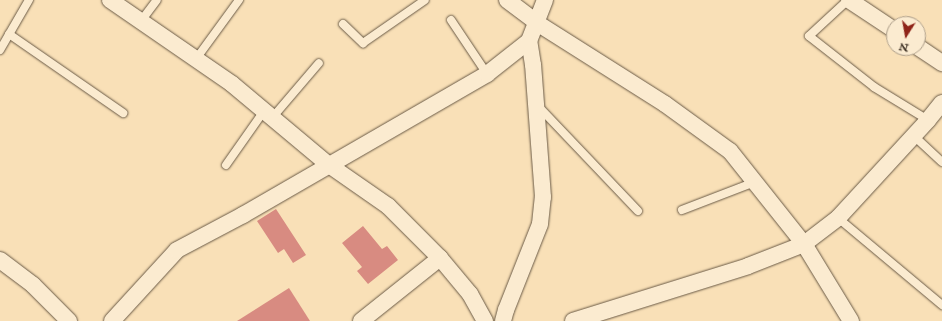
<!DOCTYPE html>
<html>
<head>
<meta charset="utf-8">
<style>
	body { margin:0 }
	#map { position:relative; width:942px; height:321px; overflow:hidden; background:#f9e0b7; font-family:"IM FELL English",serif }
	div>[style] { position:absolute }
	.building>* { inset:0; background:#d88b81 }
	.roads { filter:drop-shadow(0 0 1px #6a5a46) drop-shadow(0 0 1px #6a5a46) }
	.service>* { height:8px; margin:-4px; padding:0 4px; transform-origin:4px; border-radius:4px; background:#fbebd0 }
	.minor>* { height:16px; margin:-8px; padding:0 8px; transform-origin:8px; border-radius:8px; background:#fbebd0 }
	span { translate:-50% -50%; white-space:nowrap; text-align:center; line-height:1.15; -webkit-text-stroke:3.5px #fbebd0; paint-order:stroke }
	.north { position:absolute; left:886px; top:16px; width:40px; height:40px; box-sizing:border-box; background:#fbebd0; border:1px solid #ae9f8a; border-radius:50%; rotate:191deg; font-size:11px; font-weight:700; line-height:16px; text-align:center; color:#3b2e21 }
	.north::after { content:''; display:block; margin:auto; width:14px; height:18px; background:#8f2418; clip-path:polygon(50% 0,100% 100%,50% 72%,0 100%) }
</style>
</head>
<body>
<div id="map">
	<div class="building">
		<i style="clip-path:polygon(276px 209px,306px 255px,293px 263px,284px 249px,278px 253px,257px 221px)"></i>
		<i style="clip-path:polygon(363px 226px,382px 249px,387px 246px,398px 260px,368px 284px,357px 271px,362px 267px,342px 243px)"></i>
		<i style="clip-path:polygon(289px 288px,310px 321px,237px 321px)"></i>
	</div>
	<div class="roads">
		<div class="service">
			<i style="left:848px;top:0;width:53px;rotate:137.3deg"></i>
			<i style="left:809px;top:36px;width:83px;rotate:38.1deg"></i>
			<i style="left:874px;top:87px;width:63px;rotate:31.4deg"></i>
			<i style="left:451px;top:20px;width:65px;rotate:56.3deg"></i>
			<i style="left:141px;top:21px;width:26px;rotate:-53deg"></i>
			<i style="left:343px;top:24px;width:28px;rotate:44deg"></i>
			<i style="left:363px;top:43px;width:75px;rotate:-34.7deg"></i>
			<i style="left:9px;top:34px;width:139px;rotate:34.7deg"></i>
			<i style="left:0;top:50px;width:58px;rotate:-59.9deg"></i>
			<i style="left:196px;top:59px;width:73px;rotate:-53.9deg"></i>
			<i style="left:538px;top:106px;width:145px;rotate:46.4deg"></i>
			<i style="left:272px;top:118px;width:72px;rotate:-49.5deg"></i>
			<i style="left:914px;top:136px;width:38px;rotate:43deg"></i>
			<i style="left:226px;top:165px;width:66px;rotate:-54.9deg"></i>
			<i style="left:682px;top:210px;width:78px;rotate:-21deg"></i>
			<i style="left:838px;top:218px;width:136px;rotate:39.9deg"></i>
		</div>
		<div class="minor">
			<i style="left:110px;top:0;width:148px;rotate:34.5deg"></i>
			<i style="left:232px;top:84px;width:126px;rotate:39.9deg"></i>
			<i style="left:329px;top:165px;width:72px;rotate:34.8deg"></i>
			<i style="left:388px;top:206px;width:74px;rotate:45deg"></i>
			<i style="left:440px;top:258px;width:47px;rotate:50.2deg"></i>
			<i style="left:470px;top:294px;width:31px;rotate:61deg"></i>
			<i style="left:507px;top:0;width:38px;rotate:37deg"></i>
			<i style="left:537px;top:23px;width:151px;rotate:32.3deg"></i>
			<i style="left:665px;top:104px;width:80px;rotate:35.9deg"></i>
			<i style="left:730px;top:151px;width:119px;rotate:51.5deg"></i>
			<i style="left:804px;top:244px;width:90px;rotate:58.6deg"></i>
			<i style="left:849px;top:0;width:54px;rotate:33.7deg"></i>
			<i style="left:918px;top:47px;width:29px;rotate:34deg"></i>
			<i style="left:0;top:260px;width:41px;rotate:37.1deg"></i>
			<i style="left:33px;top:285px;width:51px;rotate:45deg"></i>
			<i style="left:112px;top:321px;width:96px;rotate:-47.5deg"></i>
			<i style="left:177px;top:250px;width:75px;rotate:-27.9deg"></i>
			<i style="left:243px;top:215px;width:282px;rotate:-30deg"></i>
			<i style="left:487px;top:74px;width:53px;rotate:-38.2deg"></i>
			<i style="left:361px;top:321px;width:101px;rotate:-38.6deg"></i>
			<i style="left:503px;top:321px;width:11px;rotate:-75deg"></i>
			<i style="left:506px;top:310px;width:92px;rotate:-68.4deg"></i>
			<i style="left:540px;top:224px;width:27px;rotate:-84deg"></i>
			<i style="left:543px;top:197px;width:132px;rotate:-94.3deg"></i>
			<i style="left:533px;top:65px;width:24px;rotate:-99deg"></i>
			<i style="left:529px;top:41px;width:44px;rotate:-68.7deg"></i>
			<i style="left:573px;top:321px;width:183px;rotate:-17.4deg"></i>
			<i style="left:748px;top:266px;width:60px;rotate:-21.4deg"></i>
			<i style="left:804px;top:244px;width:43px;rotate:-37.4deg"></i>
			<i style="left:838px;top:218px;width:133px;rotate:-47.4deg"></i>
			<i style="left:928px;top:120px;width:22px;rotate:-51deg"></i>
		</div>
	</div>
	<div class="north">N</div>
</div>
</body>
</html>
